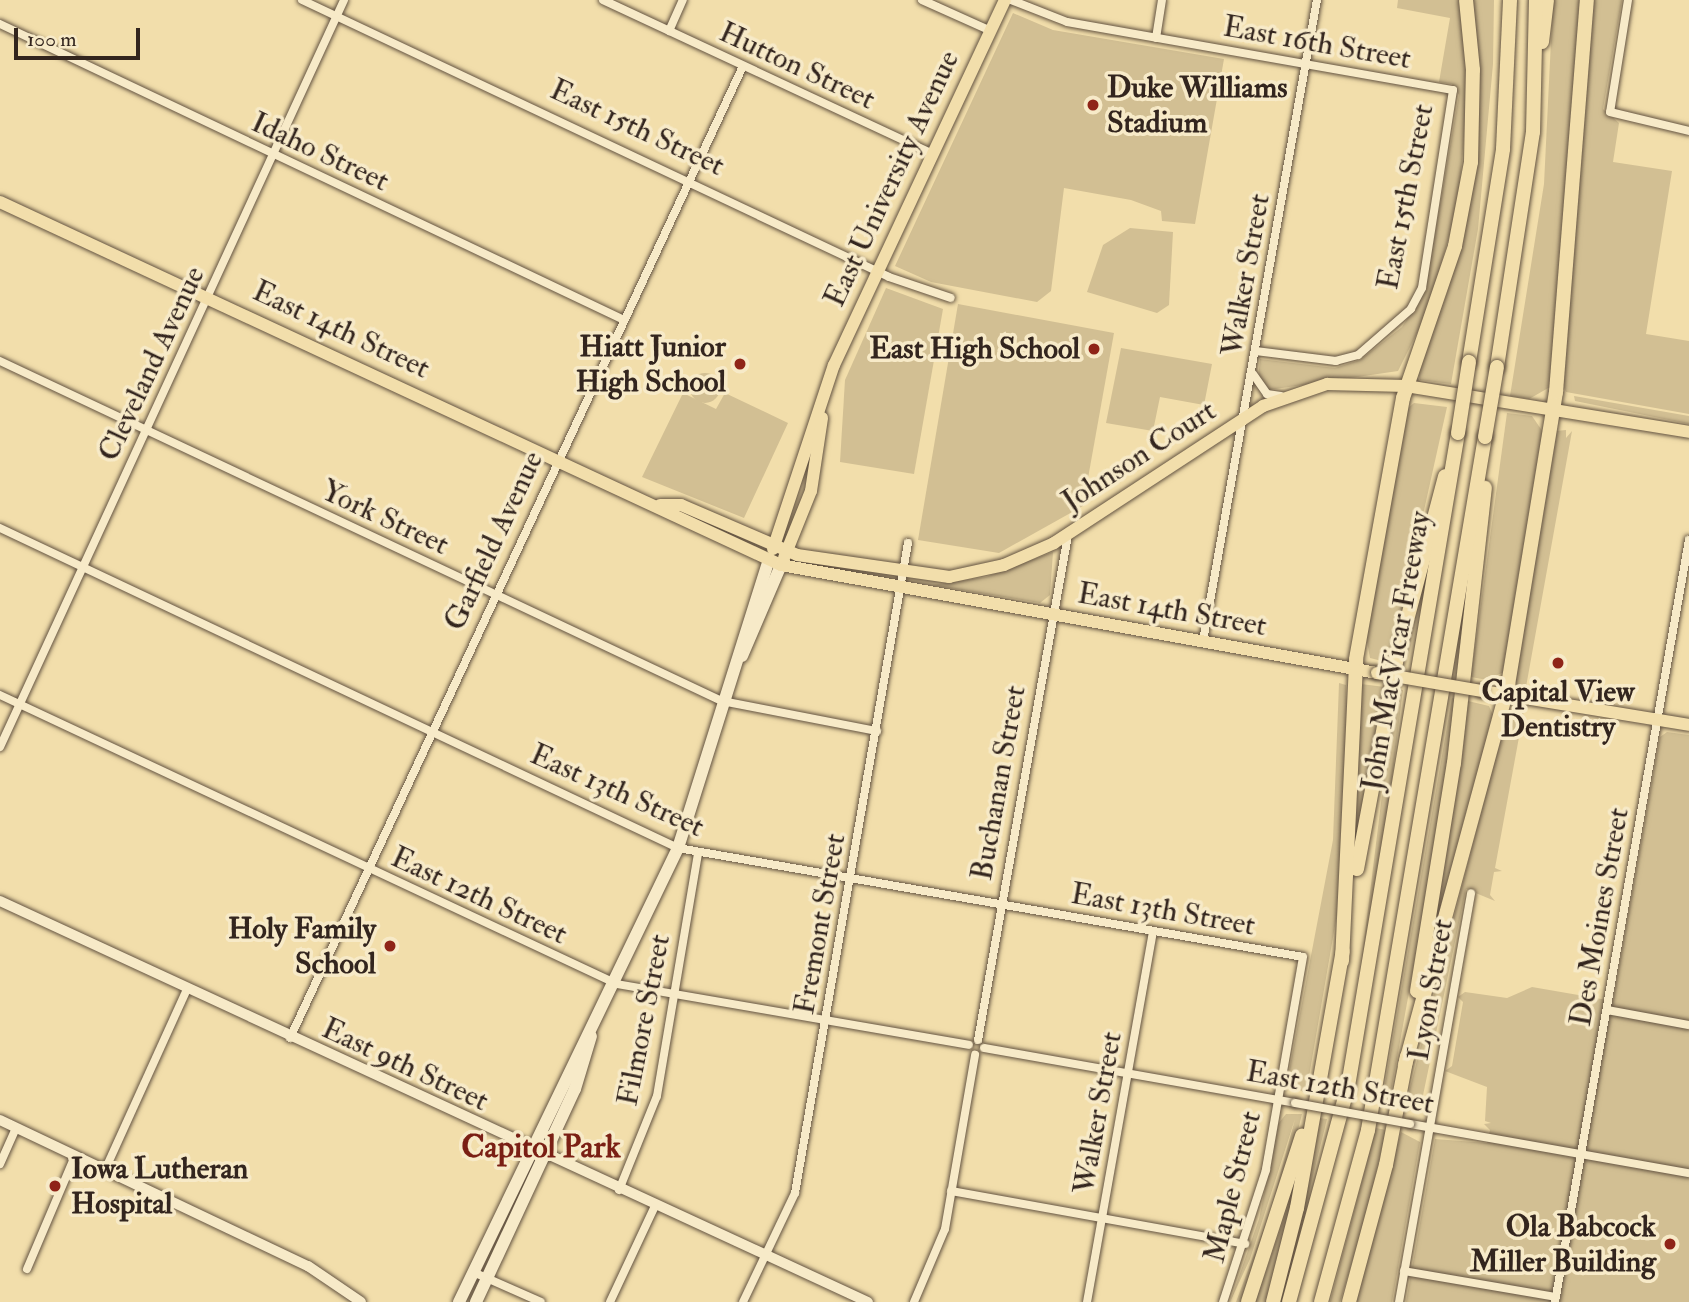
<!DOCTYPE html>
<html>
<head>
<meta charset="utf-8">
<style>
	body { margin:0 }
	#map { position:relative; width:1689px; height:1302px; overflow:hidden; background:#f2deab; font-family:"IM FELL Double Pica",serif }
	div>[style] { position:absolute }
	.green>* { inset:0; background:#d2bf93; transform-origin:0 0 }
	.round { border-radius:50% }
	.roads { filter:drop-shadow(0 0 2px #635341) drop-shadow(0 0 2px #635341) }
	.minor>* { height:8px; margin:-4px; padding:0 4px; transform-origin:4px; border-radius:4px; background:#f7eac8 }
	.tertiary>* { height:10px; margin:-5px; padding:0 5px; transform-origin:5px; border-radius:5px; background:#f7eac8 }
	.secondary>* { height:12px; margin:-6px; padding:0 6px; transform-origin:6px; border-radius:6px; background:#f7eac8 }
	.primary>* { height:12px; margin:-6px; padding:0 6px; transform-origin:6px; border-radius:6px; background:#f2deab }
	.motorway>* { height:14px; margin:-7px; padding:0 7px; transform-origin:7px; border-radius:7px; background:#f2deab }
	.bridges { filter:drop-shadow(0 0 2px #635341) drop-shadow(0 0 2px #635341) }
	.minor-bridge>* { height:8px; margin:-4px; padding:0 4px; transform-origin:4px; border-radius:4px; background:#f7eac8 }
	.primary-bridge>* { height:12px; margin:-6px; padding:0 6px; transform-origin:6px; border-radius:6px; background:#f2deab }
	.motorway-bridge>* { height:14px; margin:-7px; padding:0 7px; transform-origin:7px; border-radius:7px; background:#f2deab }
	.dots>* { width:19px; height:19px; translate:-50% -50%; box-sizing:border-box; border:4px solid #f7eac8; border-radius:50% }
	span { translate:-50% -50%; white-space:nowrap; text-align:center; line-height:1.15; -webkit-text-stroke:7px #f7eac8; paint-order:stroke }
	.street-label { font-size:30px; color:#33251e }
	.poi-label { font-size:30px; color:#33251e; font-weight:700 }
	.left { translate:0 -50%; text-align:left }
	.right { translate:-100% -50%; text-align:right }
	.neighbourhood-label { font-size:32px; color:#7a1f14; font-weight:700 }
	.scale { position:absolute; left:14px; top:28px; width:126px; height:32px; box-sizing:border-box; border:4px solid #33251e; border-top:0; padding-left:9px; font-size:21px; line-height:24px; white-space:nowrap; color:#33251e; -webkit-text-stroke:5px #f7eac8; paint-order:stroke }
</style>
</head>
<body>
<div id="map">
	<div class="green">
		<i style="clip-path:polygon(1398px 0,1459px 0,1465px 40px,1467px 101px,1458px 206px,1426px 315px,1398px 371px,1268px 390px,1258px 380px,1260px 359px,1335px 368px,1360px 360px,1402px 327px,1425px 291px,1459px 95px,1452px 84px,1439px 82px,1450px 18px,1397px 8px)"></i>
		<i style="clip-path:polygon(1471px 0,1494px 0,1493px 64px,1478px 229px,1451px 384px,1420px 380px,1417px 371px,1447px 293px,1469px 204px)"></i>
		<i style="clip-path:polygon(1553px 0,1580px 0,1550px 387px,1529px 399px,1510px 396px,1544px 184px)"></i>
		<i style="clip-path:polygon(1591px 0,1622px 0,1603px 109px,1619px 123px,1613px 162px,1672px 171px,1646px 334px,1689px 341px,1689px 414px,1566px 392px,1563px 385px)"></i>
		<i style="clip-path:polygon(1013px 13px,1053px 30px,1224px 59px,1195px 224px,1162px 221px,1161px 211px,1131px 200px,1064px 188px,1051px 291px,1037px 302px,931px 282px,895px 266px)"></i>
		<i style="clip-path:polygon(1130px 228px,1173px 232px,1169px 305px,1157px 313px,1087px 292px,1103px 245px)"></i>
		<i style="clip-path:polygon(886px 288px,943px 309px,914px 474px,840px 462px,845px 380px)"></i>
		<i style="clip-path:polygon(958px 304px,1114px 333px,1083px 506px,999px 553px,918px 540px)"></i>
		<i style="clip-path:polygon(1121px 348px,1212px 364px,1204px 405px,1160px 397px,1153px 431px,1106px 423px)"></i>
		<i class="round" style="left:690px;top:373px;width:30px;height:30px"></i>
		<i style="clip-path:polygon(683px 393px,716px 409px,725px 393px,788px 423px,744px 518px,642px 477px)"></i>
		<i style="clip-path:polygon(1574px 396px,1689px 416px,1689px 424px,1575px 401px)"></i>
		<i style="clip-path:polygon(1414px 403px,1447px 407px,1390px 663px,1370px 658px,1366px 636px,1408px 408px)"></i>
		<i style="clip-path:polygon(1507px 413px,1532px 416px,1543px 432px,1504px 672px,1487px 680px,1471px 677px)"></i>
		<i style="clip-path:polygon(1566px 430px,1566px 438px,1572px 431px,1526px 687px,1513px 685px,1556px 431px)"></i>
		<i style="clip-path:polygon(1053px 552px,1050px 595px,1040px 603px,932px 585px,986px 577px)"></i>
		<i style="clip-path:polygon(1339px 683px,1346px 685px,1347px 707px,1341px 891px,1306px 1094px,1287px 1082px,1333px 840px)"></i>
		<i style="clip-path:polygon(1361px 684px,1385px 687px,1356px 839px,1357px 690px)"></i>
		<i style="left:1395px;top:689px;width:8px;height:414px;rotate:7deg"></i>
		<i style="clip-path:polygon(1452px 698px,1457px 699px,1434px 854px,1388px 1108px,1381px 1107px)"></i>
		<i style="clip-path:polygon(1468px 701px,1489px 706px,1493px 715px,1432px 947px)"></i>
		<i style="clip-path:polygon(1524px 710px,1495px 868px,1502px 871px,1494px 872px,1490px 895px,1495px 901px,1466px 889px,1422px 1100px,1427px 1110px,1404px 1111px,1505px 719px)"></i>
		<i style="clip-path:polygon(1667px 732px,1689px 735px,1689px 1302px,1406px 1302px,1435px 1139px,1487px 1143px,1490px 1130px,1484px 1124px,1491px 1123px,1485px 1121px,1487px 1087px,1445px 1071px,1452px 1066px,1463px 1002px,1458px 997px,1465px 992px,1507px 998px,1532px 987px,1613px 1001px,1660px 737px)"></i>
		<i style="clip-path:polygon(1286px 1114px,1302px 1114px,1289px 1166px,1242px 1302px,1236px 1302px,1270px 1212px,1295px 1119px,1250px 1259px,1230px 1302px,1259px 1219px,1278px 1124px)"></i>
		<i style="clip-path:polygon(1319px 1118px,1327px 1119px,1292px 1261px,1290px 1261px)"></i>
		<i style="clip-path:polygon(1376px 1128px,1386px 1130px,1367px 1213px,1340px 1302px,1330px 1302px)"></i>
		<i style="clip-path:polygon(1401px 1132px,1420px 1142px,1392px 1302px,1354px 1302px)"></i>
		<i style="clip-path:polygon(1295px 1186px,1267px 1302px,1255px 1302px,1265px 1274px)"></i>
	</div>
	<div class="roads">
		<div class="minor">
			<i style="left:302px;top:0;width:649px;rotate:25.26deg"></i>
			<i style="left:889px;top:277px;width:65px;rotate:18.7deg"></i>
			<i style="left:603px;top:0;width:365px;rotate:25deg"></i>
			<i style="left:922px;top:0;width:76px;rotate:24.2deg"></i>
			<i style="left:1011px;top:0;width:60px;rotate:21.4deg"></i>
			<i style="left:1067px;top:22px;width:392px;rotate:10deg"></i>
			<i style="left:1453px;top:90px;width:200px;rotate:98.9deg"></i>
			<i style="left:1422px;top:288px;width:24px;rotate:118deg"></i>
			<i style="left:1411px;top:309px;width:70px;rotate:139deg"></i>
			<i style="left:1358px;top:355px;width:23px;rotate:165deg"></i>
			<i style="left:1336px;top:361px;width:81px;rotate:-172.9deg"></i>
			<i style="left:1628px;top:0;width:113px;rotate:99.1deg"></i>
			<i style="left:1610px;top:112px;width:81px;rotate:13.5deg"></i>
			<i style="left:0;top:24px;width:688px;rotate:25.37deg"></i>
			<i style="left:669px;top:31px;width:34px;rotate:-66deg"></i>
			<i style="left:1156px;top:38px;width:38px;rotate:-81deg"></i>
			<i style="left:0;top:361px;width:798px;rotate:25.22deg"></i>
			<i style="left:722px;top:701px;width:158px;rotate:11deg"></i>
			<i style="left:1253px;top:374px;width:24px;rotate:55deg"></i>
			<i style="left:1267px;top:394px;width:14px;rotate:8deg"></i>
			<i style="left:0;top:528px;width:750px;rotate:25.27deg"></i>
			<i style="left:678px;top:848px;width:634px;rotate:9.89deg"></i>
			<i style="left:1303px;top:957px;width:216px;rotate:99.9deg"></i>
			<i style="left:1266px;top:1170px;width:139px;rotate:108deg"></i>
			<i style="left:1203px;top:641px;width:651px;rotate:-79.92deg"></i>
			<i style="left:0;top:695px;width:681px;rotate:25.1deg"></i>
			<i style="left:617px;top:984px;width:357px;rotate:9.8deg"></i>
			<i style="left:0;top:747px;width:822px;rotate:-65.27deg"></i>
			<i style="left:1607px;top:1010px;width:83px;rotate:10.4deg"></i>
			<i style="left:290px;top:1038px;width:1072px;rotate:-65.01deg"></i>
			<i style="left:978px;top:1040px;width:513px;rotate:-79.89deg"></i>
			<i style="left:984px;top:1048px;width:316px;rotate:10deg"></i>
			<i style="left:1410px;top:1124px;width:283px;rotate:10deg"></i>
			<i style="left:0;top:1164px;width:39px;rotate:-66deg"></i>
			<i style="left:105px;top:1170px;width:199px;rotate:-65.6deg"></i>
			<i style="left:619px;top:1190px;width:101px;rotate:-68deg"></i>
			<i style="left:657px;top:1096px;width:246px;rotate:-80.4deg"></i>
			<i style="left:951px;top:1191px;width:299px;rotate:10.2deg"></i>
			<i style="left:27px;top:1269px;width:123px;rotate:-67deg"></i>
			<i style="left:1404px;top:1271px;width:154px;rotate:9.7deg"></i>
			<i style="left:473px;top:1272px;width:74px;rotate:23.8deg"></i>
			<i style="left:610px;top:1302px;width:106px;rotate:-64.9deg"></i>
			<i style="left:743px;top:1302px;width:121px;rotate:-64.5deg"></i>
			<i style="left:795px;top:1193px;width:660px;rotate:-80.14deg"></i>
			<i style="left:914px;top:1302px;width:79px;rotate:-67deg"></i>
			<i style="left:945px;top:1229px;width:177px;rotate:-80.2deg"></i>
			<i style="left:1087px;top:1302px;width:376px;rotate:-79.9deg"></i>
			<i style="left:1399px;top:1302px;width:415px;rotate:-80deg"></i>
			<i style="left:1555px;top:1302px;width:774px;rotate:-80.03deg"></i>
		</div>
		<div class="tertiary">
			<i style="left:0;top:901px;width:956px;rotate:24.8deg"></i>
			<i style="left:0;top:1120px;width:341px;rotate:25.4deg"></i>
			<i style="left:308px;top:1266px;width:64px;rotate:34.2deg"></i>
		</div>
		<div class="secondary">
			<i style="left:742px;top:656px;width:99px;rotate:-66.8deg"></i>
			<i style="left:459px;top:1302px;width:504px;rotate:-64.25deg"></i>
			<i style="left:678px;top:848px;width:303px;rotate:-72.5deg"></i>
			<i style="left:476px;top:1302px;width:235px;rotate:-65.1deg"></i>
			<i style="left:575px;top:1089px;width:55px;rotate:-73.2deg"></i>
		</div>
		<div class="primary">
			<i style="left:0;top:202px;width:861px;rotate:24.93deg"></i>
			<i style="left:781px;top:565px;width:606px;rotate:10.27deg"></i>
			<i style="left:660px;top:505px;width:21px"></i>
			<i style="left:681px;top:505px;width:126px;rotate:23.3deg"></i>
			<i style="left:797px;top:555px;width:154px;rotate:8.2deg"></i>
			<i style="left:949px;top:577px;width:56px;rotate:-12.3deg"></i>
			<i style="left:1004px;top:565px;width:55px;rotate:-23.7deg"></i>
			<i style="left:1054px;top:543px;width:250px;rotate:-33.2deg"></i>
			<i style="left:1263px;top:406px;width:68px;rotate:-19deg"></i>
			<i style="left:1327px;top:384px;width:79px;rotate:1.5deg"></i>
			<i style="left:1406px;top:386px;width:287px;rotate:9.2deg"></i>
			<i style="left:773px;top:549px;width:194px;rotate:-71.7deg"></i>
			<i style="left:834px;top:365px;width:403px;rotate:-64.9deg"></i>
			<i style="left:784px;top:558px;width:72px;rotate:-68.1deg"></i>
			<i style="left:811px;top:491px;width:74px;rotate:-81.4deg"></i>
			<i style="left:1482px;top:691px;width:210px;rotate:9.3deg"></i>
		</div>
		<div class="motorway">
			<i style="left:1542px;top:42px;width:42px;rotate:-83.2deg"></i>
			<i style="left:1469px;top:362px;width:216px;rotate:-80.9deg"></i>
			<i style="left:1503px;top:149px;width:149px;rotate:-87.3deg"></i>
			<i style="left:1497px;top:367px;width:238px;rotate:-81.3deg"></i>
			<i style="left:1533px;top:132px;width:132px;rotate:-88.7deg"></i>
			<i style="left:1357px;top:869px;width:215px;rotate:-79.3deg"></i>
			<i style="left:1397px;top:658px;width:188px;rotate:-75.2deg"></i>
			<i style="left:1342px;top:961px;width:302px;rotate:-87.3deg"></i>
			<i style="left:1356px;top:659px;width:265px;rotate:-79.8deg"></i>
			<i style="left:1403px;top:398px;width:161px;rotate:-71.1deg"></i>
			<i style="left:1455px;top:246px;width:86px;rotate:-79.2deg"></i>
			<i style="left:1471px;top:162px;width:92px;rotate:-88.8deg"></i>
			<i style="left:1473px;top:70px;width:70px;rotate:-95.7deg"></i>
			<i style="left:1417px;top:991px;width:231px;rotate:-80.8deg"></i>
			<i style="left:1454px;top:763px;width:277px;rotate:-83.6deg"></i>
			<i style="left:1405px;top:1065px;width:394px;rotate:-74.8deg"></i>
			<i style="left:1508px;top:685px;width:297px;rotate:-80.7deg"></i>
			<i style="left:1556px;top:392px;width:393px;rotate:-85.5deg"></i>
			<i style="left:1248px;top:1302px;width:175px;rotate:-72deg"></i>
			<i style="left:1273px;top:1302px;width:97px;rotate:-75.7deg"></i>
			<i style="left:1297px;top:1208px;width:261px;rotate:-79.9deg"></i>
			<i style="left:1289px;top:1302px;width:224px;rotate:-74.7deg"></i>
			<i style="left:1348px;top:1086px;width:662px;rotate:-80.44deg"></i>
			<i style="left:1321px;top:1302px;width:178px;rotate:-74.7deg"></i>
			<i style="left:1368px;top:1130px;width:703px;rotate:-80.42deg"></i>
			<i style="left:1349px;top:1302px;width:142px;rotate:-74.9deg"></i>
			<i style="left:1386px;top:1165px;width:111px;rotate:-79.1deg"></i>
		</div>
	</div>
	<div class="bridges">
		<div class="minor-bridge">
			<i style="left:1295px;top:1103px;width:117px;rotate:10.3deg"></i>
		</div>
		<div class="primary-bridge">
			<i style="left:1377px;top:673px;width:107px;rotate:9.7deg"></i>
		</div>
		<div class="motorway-bridge">
			<i style="left:1458px;top:433px;width:72px;rotate:-81.2deg"></i>
			<i style="left:1485px;top:437px;width:71px;rotate:-80.3deg"></i>
		</div>
	</div>
	<div class="dots">
		<i style="left:1093px;top:105px;background:#8f2418"></i>
		<i style="left:1094px;top:349px;background:#8f2418"></i>
		<i style="left:740px;top:364px;background:#8f2418"></i>
		<i style="left:1558px;top:663px;background:#8f2418"></i>
		<i style="left:390px;top:946px;background:#8f2418"></i>
		<i style="left:55px;top:1186px;background:#8f2418"></i>
		<i style="left:1670px;top:1244px;background:#8f2418"></i>
	</div>
	<div class="street-label">
		<span style="left:1317px;top:43px;rotate:10deg">East 16th Street</span>
		<span style="left:797px;top:66px;rotate:25deg">Hutton Street</span>
		<span style="left:637px;top:128px;rotate:25deg">East 15th Street</span>
		<span style="left:320px;top:152px;rotate:25deg">Idaho Street</span>
		<span style="left:892px;top:179px;rotate:-65deg">East University Avenue</span>
		<span style="left:1406px;top:197px;rotate:-79deg">East 15th Street</span>
		<span style="left:1246px;top:275px;rotate:-80deg">Walker Street</span>
		<span style="left:341px;top:330px;rotate:25deg">East 14th Street</span>
		<span style="left:152px;top:364px;rotate:-65deg">Cleveland Avenue</span>
		<span style="left:1139px;top:456px;rotate:-33deg">Johnson Court</span>
		<span style="left:385px;top:518px;rotate:25deg">York Street</span>
		<span style="left:494px;top:541px;rotate:-65deg">Garfield Avenue</span>
		<span style="left:1172px;top:610px;rotate:10deg">East 14th Street</span>
		<span style="left:1396px;top:651px;rotate:-80deg">John MacVicar Freeway</span>
		<span style="left:999px;top:783px;rotate:-80deg">Buchanan Street</span>
		<span style="left:617px;top:791px;rotate:24deg">East 13th Street</span>
		<span style="left:479px;top:896px;rotate:25deg">East 12th Street</span>
		<span style="left:1163px;top:910px;rotate:10deg">East 13th Street</span>
		<span style="left:1600px;top:917px;rotate:-80deg">Des Moines Street</span>
		<span style="left:820px;top:924px;rotate:-80deg">Fremont Street</span>
		<span style="left:1431px;top:990px;rotate:-80deg">Lyon Street</span>
		<span style="left:644px;top:1020px;rotate:-79deg">Filmore Street</span>
		<span style="left:405px;top:1065px;rotate:25deg">East 9th Street</span>
		<span style="left:1340px;top:1088px;rotate:10deg">East 12th Street</span>
		<span style="left:1098px;top:1113px;rotate:-80deg">Walker Street</span>
		<span style="left:1233px;top:1187px;rotate:-76deg">Maple Street</span>
	</div>
	<div class="poi-label">
		<span class="left" style="left:1107px;top:105px">Duke Williams<br>Stadium</span>
		<span class="right" style="left:726px;top:364px">Hiatt Junior<br>High School</span>
		<span class="right" style="left:1080px;top:349px">East High School</span>
		<span style="left:1558px;top:709px">Capital View<br>Dentistry</span>
		<span class="right" style="left:376px;top:946px">Holy Family<br>School</span>
		<span class="left" style="left:71px;top:1186px">Iowa Lutheran<br>Hospital</span>
		<span class="right" style="left:1656px;top:1244px">Ola Babcock<br>Miller Building</span>
	</div>
	<div class="neighbourhood-label">
		<span style="left:541px;top:1147px">Capitol Park</span>
	</div>
	<div class="scale">100 m</div>
</div>
</body>
</html>
